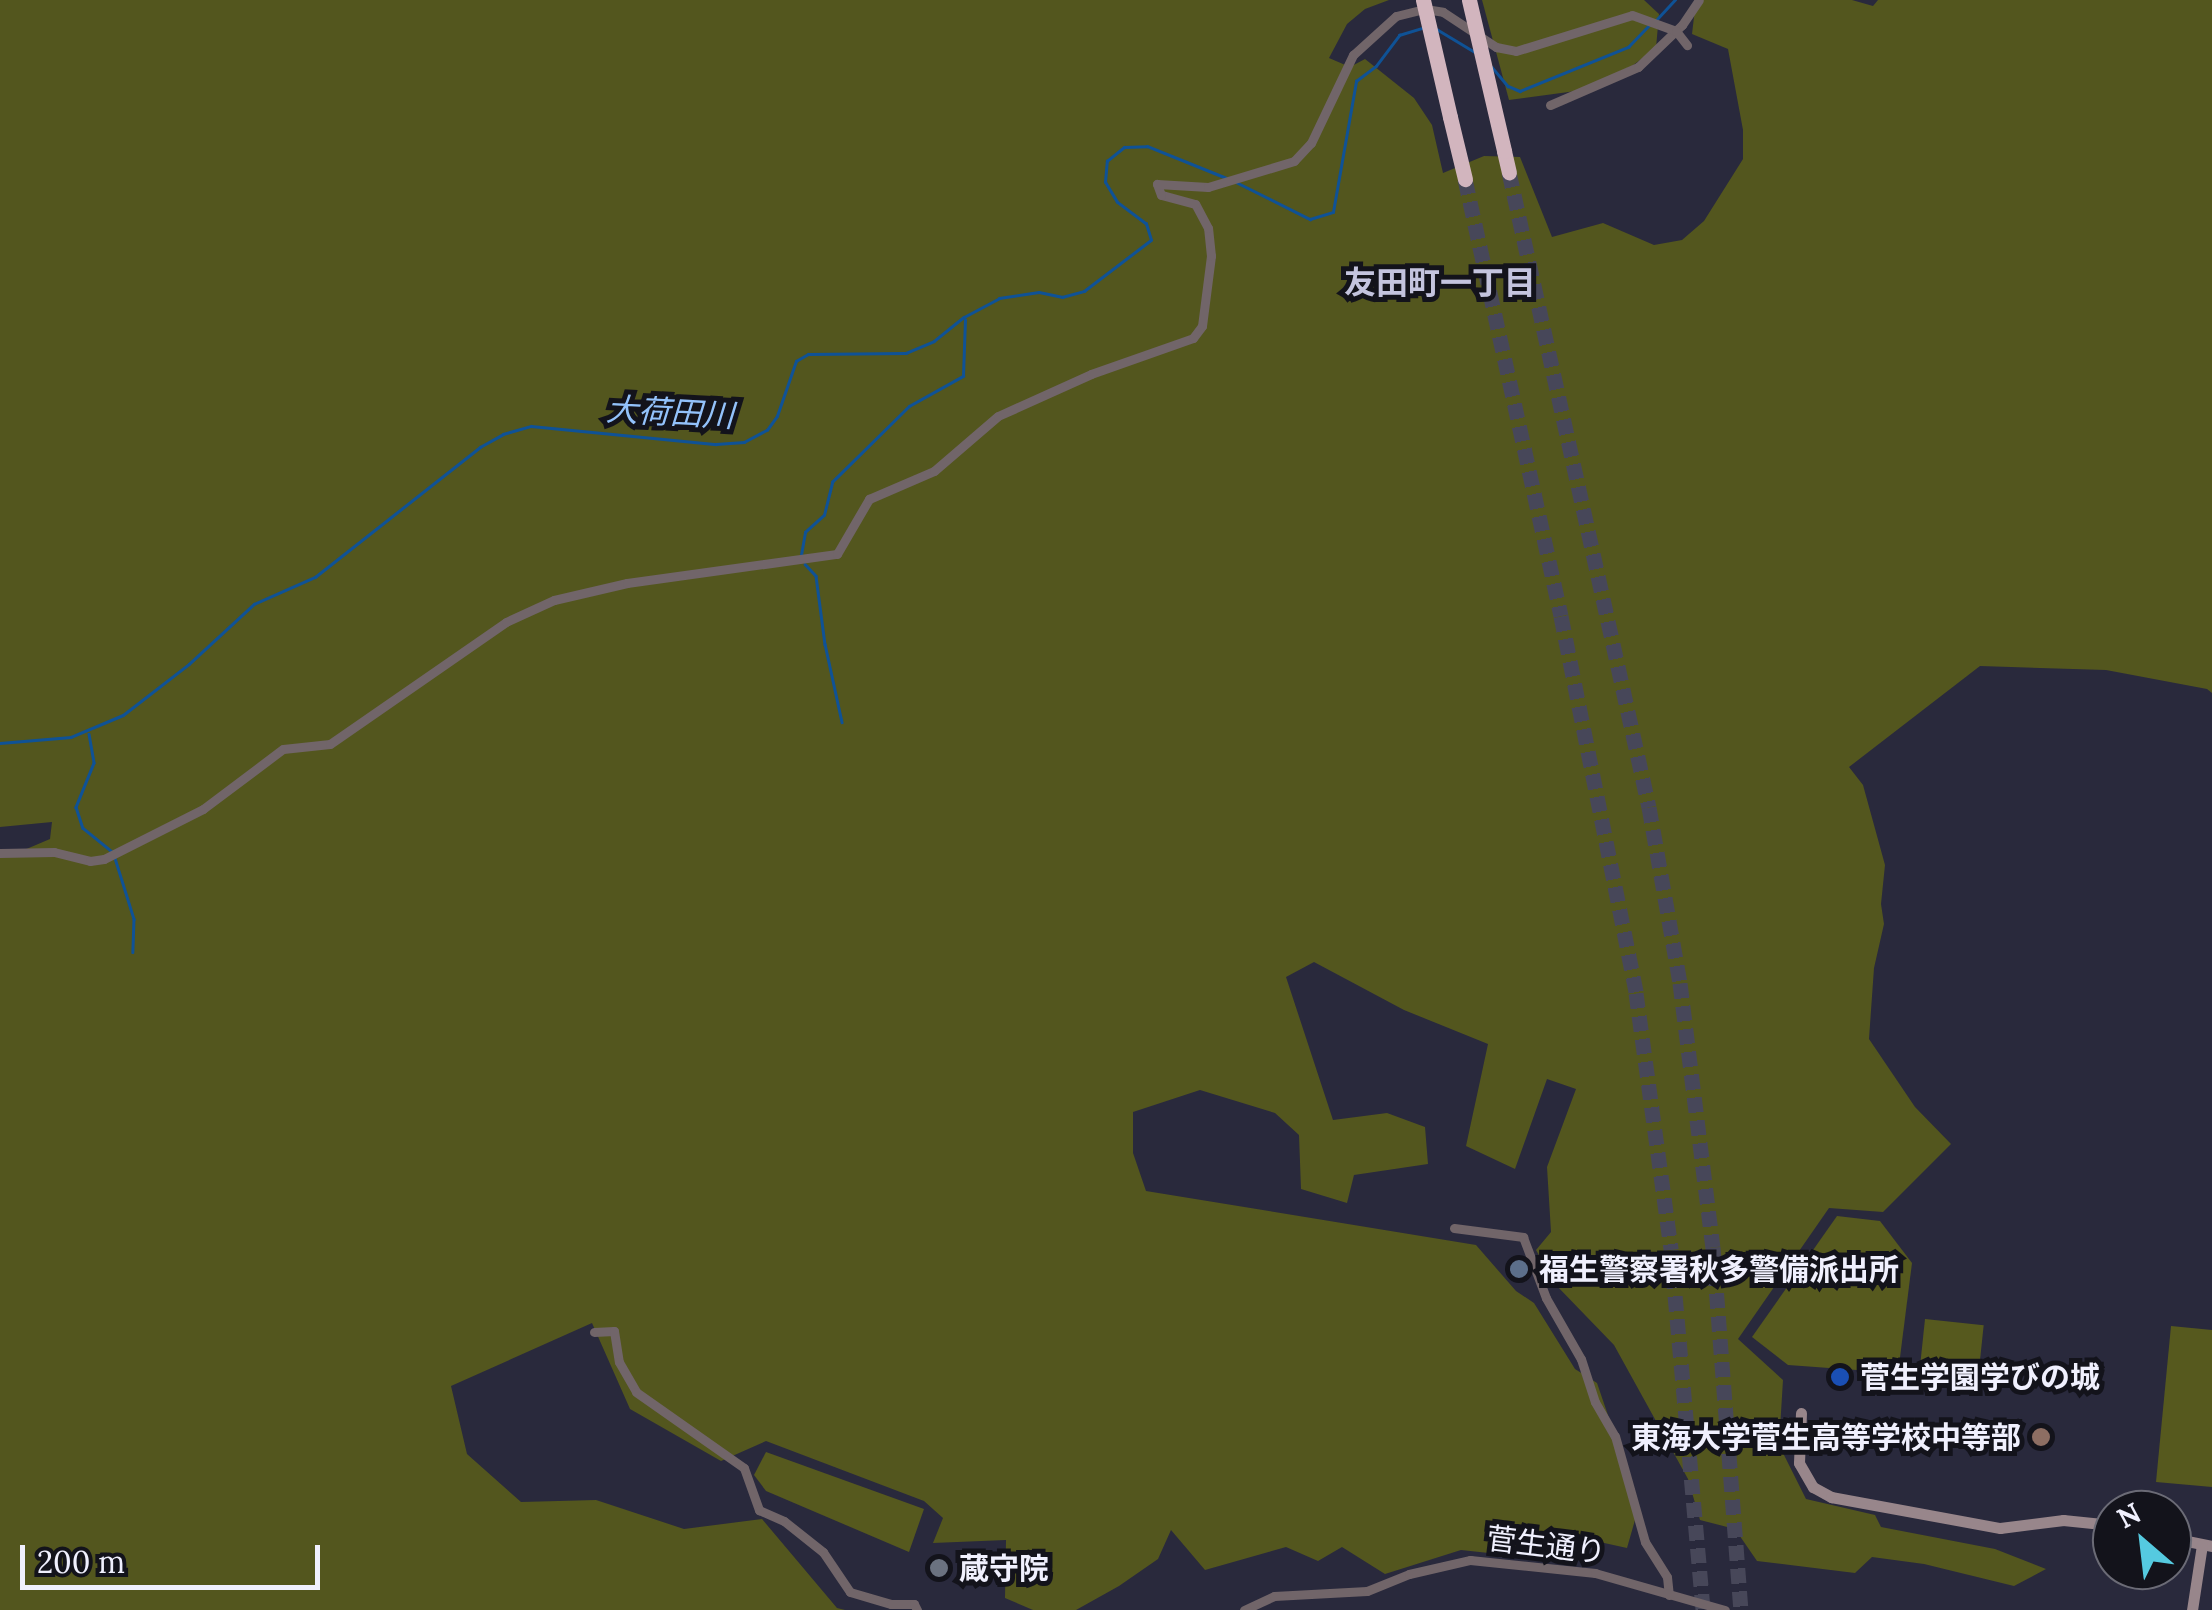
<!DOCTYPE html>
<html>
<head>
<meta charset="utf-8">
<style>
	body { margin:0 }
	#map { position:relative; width:2212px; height:1610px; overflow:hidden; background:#29293c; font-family:Lora,"Noto Sans JP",serif }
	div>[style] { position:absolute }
	.green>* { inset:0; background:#56591e; transform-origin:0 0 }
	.forest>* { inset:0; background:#53561e }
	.stream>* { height:2.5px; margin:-1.25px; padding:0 1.25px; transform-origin:1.25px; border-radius:1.25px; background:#0f5296 }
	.highway-tunnel>* { height:15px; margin-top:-7.5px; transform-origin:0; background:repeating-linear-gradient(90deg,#474759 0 15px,transparent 0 23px) }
	.street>* { height:9px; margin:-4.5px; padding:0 4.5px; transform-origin:4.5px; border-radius:4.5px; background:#716569 }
	.secondary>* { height:11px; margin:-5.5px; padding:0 5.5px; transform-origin:5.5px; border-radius:5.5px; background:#98868b }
	.highway>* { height:15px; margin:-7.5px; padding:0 7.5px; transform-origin:7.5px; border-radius:7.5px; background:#d2b5be }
	.highway-bridge>* { height:15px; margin:-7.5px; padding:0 7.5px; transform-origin:7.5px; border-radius:7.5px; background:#d2b5be }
	.dots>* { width:28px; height:28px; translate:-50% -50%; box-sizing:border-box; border:5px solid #13131b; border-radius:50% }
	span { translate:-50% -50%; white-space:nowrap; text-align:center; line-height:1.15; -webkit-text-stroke:10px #13131b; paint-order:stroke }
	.poi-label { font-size:30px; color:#f0f0fe; font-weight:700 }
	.left { translate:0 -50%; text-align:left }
	.right { translate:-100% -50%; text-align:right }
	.street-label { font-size:30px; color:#f0f0fe }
	.neighbourhood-label { font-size:32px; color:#c4c4de; font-weight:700 }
	.water-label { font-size:32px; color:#93c2fb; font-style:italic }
	.north { position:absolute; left:2092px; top:1490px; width:100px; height:100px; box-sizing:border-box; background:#13131b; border:2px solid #6b6b76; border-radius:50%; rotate:332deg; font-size:28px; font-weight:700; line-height:40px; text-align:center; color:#f0f0fe }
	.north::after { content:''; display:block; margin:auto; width:35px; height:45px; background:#55cae0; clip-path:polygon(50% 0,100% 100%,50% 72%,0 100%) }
	.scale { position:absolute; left:20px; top:1545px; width:300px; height:45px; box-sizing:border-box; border:5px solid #f0f0fe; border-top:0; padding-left:12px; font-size:30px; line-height:35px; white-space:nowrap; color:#f0f0fe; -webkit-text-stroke:8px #13131b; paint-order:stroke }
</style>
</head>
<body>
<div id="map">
	<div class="green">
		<i style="clip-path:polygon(1837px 1216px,1880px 1221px,1912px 1263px,1898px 1373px,1788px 1365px,1752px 1337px)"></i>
		<i style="left:1925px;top:1319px;width:59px;height:60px;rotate:6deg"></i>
		<i style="clip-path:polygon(2171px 1326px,2212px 1330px,2212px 1487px,2156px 1482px)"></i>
		<i style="clip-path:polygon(766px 1452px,924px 1509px,909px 1552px,766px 1491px,754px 1475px)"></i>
	</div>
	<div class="forest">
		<i style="clip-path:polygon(0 0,1389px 0,1365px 9px,1347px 24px,1329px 58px,1350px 67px,1365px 59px,1414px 98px,1432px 125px,1443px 173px,1484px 156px,1520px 157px,1552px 237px,1603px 223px,1654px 245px,1682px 240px,1704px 221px,1743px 159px,1743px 130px,1728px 49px,1692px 34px,1696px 0,1852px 0,1873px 6px,1878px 0,2212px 0,2212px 693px,2207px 689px,2106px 670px,1980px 666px,1849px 767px,1863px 785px,1885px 865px,1881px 904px,1884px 924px,1874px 968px,1869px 1039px,1915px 1107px,1951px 1144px,1883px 1212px,1829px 1208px,1738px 1339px,1783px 1380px,1779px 1445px,1806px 1499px,1875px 1515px,1881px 1527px,1995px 1549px,2046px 1569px,2014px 1586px,1924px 1564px,1872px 1557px,1855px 1573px,1757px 1561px,1735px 1529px,1700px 1520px,1688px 1479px,1614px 1345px,1556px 1285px,1536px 1250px,1551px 1232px,1547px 1167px,1576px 1089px,1547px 1079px,1515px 1169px,1466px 1146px,1488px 1044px,1404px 1010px,1314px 962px,1286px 977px,1333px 1120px,1387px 1113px,1425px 1127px,1428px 1164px,1354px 1175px,1347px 1203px,1301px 1189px,1299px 1135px,1275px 1113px,1200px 1090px,1133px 1112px,1133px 1153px,1146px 1191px,1476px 1245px,1516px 1291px,1534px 1303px,1575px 1369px,1597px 1383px,1639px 1506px,1627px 1548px,1586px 1539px,1571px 1562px,1461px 1550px,1385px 1574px,1342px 1547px,1318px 1561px,1286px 1547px,1205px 1570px,1171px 1530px,1158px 1559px,1119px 1586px,1076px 1610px,1033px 1610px,1005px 1598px,1006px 1540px,933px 1543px,943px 1518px,924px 1501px,766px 1441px,721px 1461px,630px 1409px,592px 1323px,451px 1386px,467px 1454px,521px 1502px,596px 1500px,684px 1529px,762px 1519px,837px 1608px,845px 1610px,0 1610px,0 849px,17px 853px,50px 839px,52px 822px,0 827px)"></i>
		<i style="clip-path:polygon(1482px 0,1644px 0,1659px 14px,1656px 48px,1632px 66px,1576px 91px,1509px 100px)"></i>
	</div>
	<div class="stream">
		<i style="left:1657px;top:19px;width:26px;rotate:-47deg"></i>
		<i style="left:1435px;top:28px;width:47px;rotate:31deg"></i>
		<i style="left:1492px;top:67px;width:25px;rotate:50deg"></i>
		<i style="left:1508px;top:86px;width:13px;rotate:23deg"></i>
		<i style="left:1520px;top:91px;width:117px;rotate:-22.2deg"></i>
		<i style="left:1628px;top:47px;width:32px;rotate:-46deg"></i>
		<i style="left:1236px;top:182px;width:83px;rotate:26.6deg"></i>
		<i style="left:1310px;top:219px;width:24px;rotate:-17deg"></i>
		<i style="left:1333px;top:212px;width:133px;rotate:-80deg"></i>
		<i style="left:1356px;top:81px;width:25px;rotate:-37deg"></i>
		<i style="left:1376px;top:66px;width:39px;rotate:-53deg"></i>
		<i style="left:1399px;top:35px;width:24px;rotate:-17deg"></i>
		<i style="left:801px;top:555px;width:23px;rotate:-80deg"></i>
		<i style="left:805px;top:532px;width:25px;rotate:-42deg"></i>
		<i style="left:824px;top:515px;width:34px;rotate:-76deg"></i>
		<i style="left:832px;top:482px;width:108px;rotate:-44.6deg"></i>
		<i style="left:909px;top:406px;width:62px;rotate:-29.1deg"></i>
		<i style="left:963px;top:376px;width:56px;rotate:-88deg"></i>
		<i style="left:805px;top:564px;width:16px;rotate:47deg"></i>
		<i style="left:816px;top:576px;width:69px;rotate:82.5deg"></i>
		<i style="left:825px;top:644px;width:80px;rotate:77.7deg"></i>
		<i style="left:89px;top:734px;width:29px;rotate:80deg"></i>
		<i style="left:94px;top:763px;width:48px;rotate:112.2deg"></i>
		<i style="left:76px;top:807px;width:22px;rotate:72deg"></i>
		<i style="left:83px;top:828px;width:36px;rotate:39deg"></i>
		<i style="left:0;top:743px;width:71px;rotate:-4.8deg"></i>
		<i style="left:71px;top:737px;width:56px;rotate:-22.9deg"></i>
		<i style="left:123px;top:715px;width:83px;rotate:-37.7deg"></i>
		<i style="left:189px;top:664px;width:88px;rotate:-42.7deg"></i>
		<i style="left:254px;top:604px;width:67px;rotate:-23.9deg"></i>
		<i style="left:315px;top:577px;width:210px;rotate:-38.2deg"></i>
		<i style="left:480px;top:447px;width:26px;rotate:-29deg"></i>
		<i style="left:503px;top:434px;width:29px;rotate:-16deg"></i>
		<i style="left:531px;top:426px;width:186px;rotate:5.6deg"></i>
		<i style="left:716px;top:444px;width:28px;rotate:-4deg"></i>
		<i style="left:744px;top:442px;width:26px;rotate:-28deg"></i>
		<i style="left:767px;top:430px;width:17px;rotate:-54deg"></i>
		<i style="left:777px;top:416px;width:58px;rotate:-70.9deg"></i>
		<i style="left:796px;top:361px;width:14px;rotate:-30deg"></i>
		<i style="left:808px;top:354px;width:98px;rotate:-0.6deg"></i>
		<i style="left:906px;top:353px;width:30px;rotate:-23deg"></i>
		<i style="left:934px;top:341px;width:38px;rotate:-39deg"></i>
		<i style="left:964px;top:317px;width:40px;rotate:-28deg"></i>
		<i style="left:999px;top:298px;width:40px;rotate:-8.5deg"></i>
		<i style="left:1039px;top:292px;width:24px;rotate:12deg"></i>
		<i style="left:1062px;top:297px;width:23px;rotate:-15deg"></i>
		<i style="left:1084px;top:291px;width:84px;rotate:-37.3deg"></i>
		<i style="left:1151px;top:240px;width:17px;rotate:-107deg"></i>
		<i style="left:1146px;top:224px;width:36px;rotate:-143deg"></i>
		<i style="left:1117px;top:202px;width:23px;rotate:-121deg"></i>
		<i style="left:1105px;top:182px;width:21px;rotate:-85deg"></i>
		<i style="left:1107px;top:161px;width:22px;rotate:-39deg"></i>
		<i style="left:1124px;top:147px;width:23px;rotate:-2deg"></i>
		<i style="left:1147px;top:146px;width:88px;rotate:21.9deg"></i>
		<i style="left:115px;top:858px;width:64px;rotate:72.7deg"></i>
		<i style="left:134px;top:919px;width:33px;rotate:92deg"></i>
	</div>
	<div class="highway-tunnel">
		<i style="left:1509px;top:172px;width:650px;rotate:77.57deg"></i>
		<i style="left:1649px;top:807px;width:179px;rotate:80deg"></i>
		<i style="left:1680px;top:983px;width:266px;rotate:82.9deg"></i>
		<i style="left:1713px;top:1247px;width:364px;rotate:85.6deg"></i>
		<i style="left:1465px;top:179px;width:447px;rotate:77.6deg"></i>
		<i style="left:1561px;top:616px;width:384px;rotate:78.7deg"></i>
		<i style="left:1636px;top:993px;width:259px;rotate:82.2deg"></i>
		<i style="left:1671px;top:1250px;width:361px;rotate:84.9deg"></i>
	</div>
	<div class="street">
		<i style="left:1550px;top:105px;width:96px;rotate:-23.4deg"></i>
		<i style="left:1638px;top:67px;width:61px;rotate:-43.7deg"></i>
		<i style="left:1682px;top:25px;width:30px;rotate:-56deg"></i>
		<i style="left:0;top:853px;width:54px;rotate:-1.1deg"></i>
		<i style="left:54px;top:852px;width:37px;rotate:14deg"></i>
		<i style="left:90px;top:861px;width:14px;rotate:-8deg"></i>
		<i style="left:104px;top:859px;width:111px;rotate:-26.8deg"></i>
		<i style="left:203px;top:809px;width:100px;rotate:-36.9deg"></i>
		<i style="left:283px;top:749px;width:47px;rotate:-6.1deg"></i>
		<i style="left:330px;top:744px;width:214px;rotate:-34.7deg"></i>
		<i style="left:506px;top:622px;width:53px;rotate:-24.6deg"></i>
		<i style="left:554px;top:600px;width:75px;rotate:-13.1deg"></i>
		<i style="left:627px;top:583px;width:212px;rotate:-7.9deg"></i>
		<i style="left:837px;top:554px;width:64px;rotate:-59.8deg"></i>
		<i style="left:869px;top:499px;width:71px;rotate:-23.3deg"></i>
		<i style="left:934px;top:471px;width:84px;rotate:-40.7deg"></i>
		<i style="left:998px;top:416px;width:102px;rotate:-24.3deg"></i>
		<i style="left:1091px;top:374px;width:108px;rotate:-19.4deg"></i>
		<i style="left:1193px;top:338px;width:15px;rotate:-53deg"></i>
		<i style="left:1202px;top:326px;width:71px;rotate:-82.7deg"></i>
		<i style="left:1211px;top:256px;width:28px;rotate:-96deg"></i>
		<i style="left:1208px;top:228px;width:27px;rotate:-118deg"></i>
		<i style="left:1195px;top:204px;width:35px;rotate:-165deg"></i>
		<i style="left:1161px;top:195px;width:12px;rotate:-110deg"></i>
		<i style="left:1157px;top:184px;width:51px;rotate:3.4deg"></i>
		<i style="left:1208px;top:187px;width:90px;rotate:-16.8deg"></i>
		<i style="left:1294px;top:161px;width:25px;rotate:-47deg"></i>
		<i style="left:1311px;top:143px;width:98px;rotate:-64.5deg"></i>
		<i style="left:1353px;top:55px;width:58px;rotate:-42.2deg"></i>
		<i style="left:1396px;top:16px;width:30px;rotate:-14deg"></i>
		<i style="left:1425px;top:9px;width:18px;rotate:9deg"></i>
		<i style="left:1443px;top:12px;width:64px;rotate:33.4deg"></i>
		<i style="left:1496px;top:47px;width:20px;rotate:11deg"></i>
		<i style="left:1516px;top:51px;width:121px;rotate:-17.2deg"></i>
		<i style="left:1632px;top:15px;width:47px;rotate:20deg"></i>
		<i style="left:1676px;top:31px;width:18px;rotate:52deg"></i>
		<i style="left:1454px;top:1228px;width:70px;rotate:7.4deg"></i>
		<i style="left:1523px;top:1237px;width:65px;rotate:69.3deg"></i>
		<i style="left:1546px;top:1298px;width:70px;rotate:60.2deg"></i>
		<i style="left:1581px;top:1359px;width:45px;rotate:72deg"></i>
		<i style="left:1595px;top:1402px;width:39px;rotate:60deg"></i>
		<i style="left:1615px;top:1436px;width:110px;rotate:74.2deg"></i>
		<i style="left:1645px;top:1542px;width:41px;rotate:57.8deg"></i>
		<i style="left:1667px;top:1577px;width:18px;rotate:84deg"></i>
		<i style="left:594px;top:1332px;width:20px;rotate:-3deg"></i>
		<i style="left:614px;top:1331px;width:31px;rotate:81deg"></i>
		<i style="left:619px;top:1362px;width:34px;rotate:60deg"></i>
		<i style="left:636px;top:1392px;width:132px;rotate:35.1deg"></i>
		<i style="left:744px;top:1468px;width:45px;rotate:70.3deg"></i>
		<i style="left:759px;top:1510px;width:27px;rotate:24deg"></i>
		<i style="left:784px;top:1521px;width:50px;rotate:38.5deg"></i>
		<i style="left:823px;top:1552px;width:48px;rotate:56deg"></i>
		<i style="left:850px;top:1592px;width:43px;rotate:16.3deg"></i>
		<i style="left:891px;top:1604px;width:23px"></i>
		<i style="left:914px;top:1604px;width:7px;rotate:63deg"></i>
		<i style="left:1244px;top:1610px;width:33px;rotate:-25deg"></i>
		<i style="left:1274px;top:1596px;width:93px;rotate:-3.1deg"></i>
		<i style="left:1367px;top:1591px;width:45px;rotate:-22deg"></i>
		<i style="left:1409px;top:1574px;width:63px;rotate:-12.9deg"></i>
		<i style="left:1470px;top:1560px;width:126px;rotate:5.9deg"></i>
		<i style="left:1595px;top:1573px;width:135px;rotate:15.9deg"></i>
	</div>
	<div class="secondary">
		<i style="left:1801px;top:1413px;width:50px;rotate:92.3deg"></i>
		<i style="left:1799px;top:1463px;width:28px;rotate:60deg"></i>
		<i style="left:1813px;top:1487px;width:21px;rotate:29deg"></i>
		<i style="left:1831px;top:1497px;width:172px;rotate:10.4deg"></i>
		<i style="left:2000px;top:1528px;width:64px;rotate:-7.2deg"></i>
		<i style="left:2063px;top:1520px;width:49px;rotate:5.8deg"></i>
		<i style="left:2172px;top:1538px;width:41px;rotate:11.3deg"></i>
		<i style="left:2192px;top:1610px;width:66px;rotate:-81.3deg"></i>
	</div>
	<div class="highway">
		<i style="left:1450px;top:117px;width:64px;rotate:76.4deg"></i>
		<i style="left:1504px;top:151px;width:22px;rotate:77deg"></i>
	</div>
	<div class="highway-bridge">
		<i style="left:1423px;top:0;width:120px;rotate:77deg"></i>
		<i style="left:1469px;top:0;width:155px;rotate:76.9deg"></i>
	</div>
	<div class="dots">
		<i style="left:1519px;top:1269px;background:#5c6f8a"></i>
		<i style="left:1840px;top:1377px;background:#1a4fb4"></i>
		<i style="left:2041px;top:1437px;background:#8d6e63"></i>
		<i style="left:939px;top:1568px;background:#6b7280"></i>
	</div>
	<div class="poi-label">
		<span class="left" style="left:1539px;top:1269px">福生警察署秋多警備派出所</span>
		<span class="left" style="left:1860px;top:1377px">菅生学園学びの城</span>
		<span class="right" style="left:2021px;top:1437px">東海大学菅生高等学校中等部</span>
		<span class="left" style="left:959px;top:1568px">蔵守院</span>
	</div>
	<div class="street-label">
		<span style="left:1546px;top:1545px;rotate:7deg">菅生通り</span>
	</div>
	<div class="neighbourhood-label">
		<span style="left:1440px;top:283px">友田町一丁目</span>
	</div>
	<div class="water-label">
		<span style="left:670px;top:413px;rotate:3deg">大荷田川</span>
	</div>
	<div class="north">N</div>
	<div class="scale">200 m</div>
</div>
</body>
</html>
